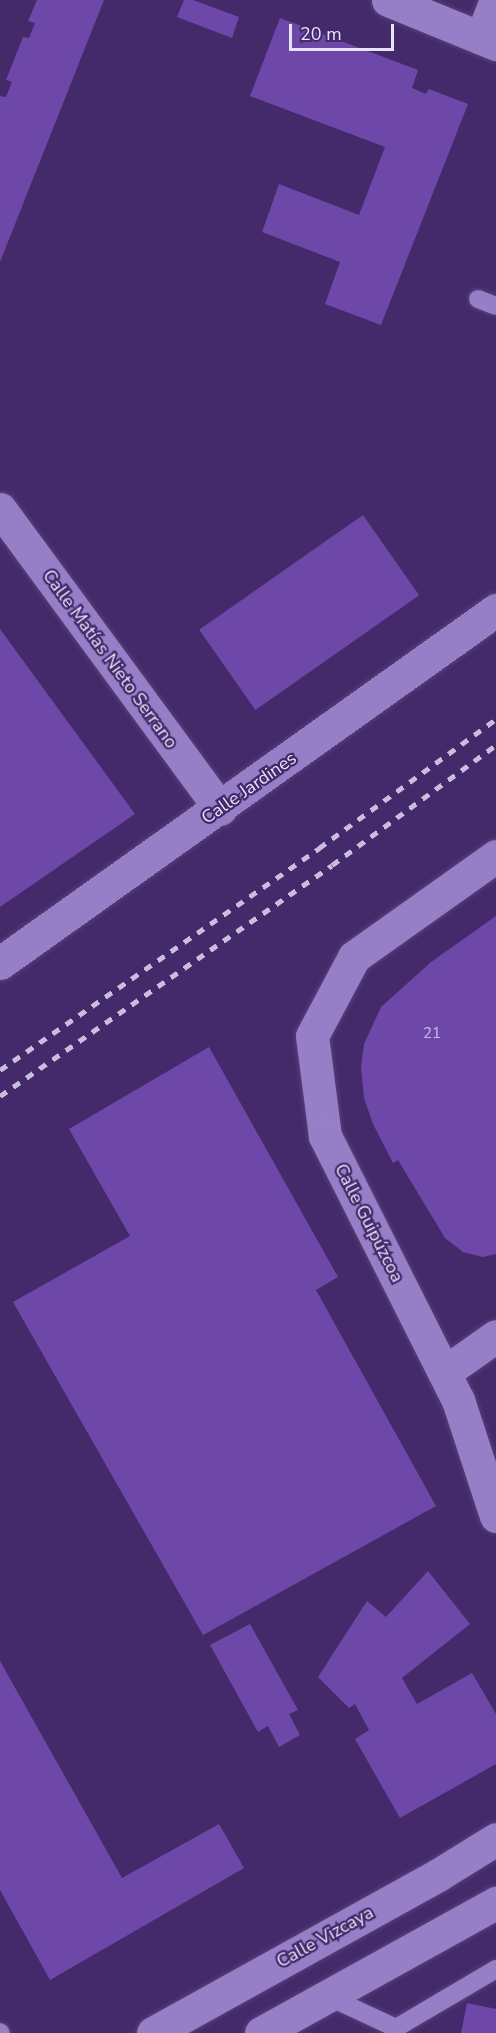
<!DOCTYPE html>
<html>
<head>
<meta charset="utf-8">
<style>
	body { margin:0 }
	#map { position:relative; width:496px; height:2033px; overflow:hidden; background:#442a6b; font-family:"Nunito Sans",sans-serif }
	div>[style] { position:absolute }
	.building>* { inset:0; background:#6d48a8; transform-origin:0 0 }
	.roads { filter:drop-shadow(0 0 2px #594177) drop-shadow(0 0 2px #594177) }
	.service>* { height:18px; margin:-9px; padding:0 9px; transform-origin:9px; border-radius:9px; background:#977fc7 }
	.minor>* { height:33px; margin:-16.5px; padding:0 16.5px; transform-origin:16.5px; border-radius:16.5px; background:#977fc7 }
	.rail>* { height:4.5px; margin-top:-2.25px; transform-origin:0; background:repeating-linear-gradient(90deg,#c9bede 0 8px,transparent 0 16px) }
	span { translate:-50% -50%; white-space:nowrap; text-align:center; line-height:1.15; -webkit-text-stroke:4.5px #442a6b; paint-order:stroke }
	.number-label { font-size:15px; color:#cabce6 }
	.number-label span { -webkit-text-stroke-width:0 }
	.street-label { font-size:18px; color:#e9e2fa }
	.scale { position:absolute; left:289px; top:24px; width:105px; height:27px; box-sizing:border-box; border:3px solid #e9e2fa; border-top:0; padding-left:8px; font-size:18px; line-height:21px; white-space:nowrap; color:#e9e2fa; -webkit-text-stroke:4px #442a6b; paint-order:stroke }
</style>
</head>
<body>
<div id="map">
	<div class="building">
		<i style="clip-path:polygon(37px 0,104px 0,0 262px,0 96px,6px 97px,12px 82px,6px 80px,23px 37px,29px 38px,35px 23px,28px 21px)"></i>
		<i style="clip-path:polygon(184px 0,193px 0,239px 17px,232px 38px,177px 17px)"></i>
		<i style="clip-path:polygon(280px 18px,418px 70px,412px 88px,426px 94px,429px 89px,468px 104px,381px 325px,325px 304px,340px 262px,262px 232px,279px 184px,359px 215px,385px 147px,250px 96px)"></i>
		<i style="left:363px;top:515px;width:98px;height:200px;rotate:55deg"></i>
		<i style="clip-path:polygon(0 629px,135px 814px,0 907px)"></i>
		<i style="clip-path:polygon(496px 916px,496px 1254px,483px 1257px,463px 1252px,445px 1238px,398px 1160px,393px 1163px,373px 1124px,364px 1098px,361px 1067px,364px 1044px,381px 1007px,431px 962px)"></i>
		<i style="clip-path:polygon(209px 1047px,338px 1277px,316px 1290px,436px 1506px,203px 1635px,13px 1302px,130px 1236px,69px 1129px)"></i>
		<i style="clip-path:polygon(428px 1571px,470px 1624px,402px 1678px,417px 1704px,472px 1673px,496px 1714px,496px 1764px,400px 1818px,355px 1739px,369px 1730px,355px 1704px,349px 1708px,318px 1677px,367px 1601px,386px 1617px)"></i>
		<i style="clip-path:polygon(250px 1624px,298px 1710px,289px 1714px,300px 1735px,279px 1747px,268px 1726px,258px 1732px,210px 1645px)"></i>
		<i style="clip-path:polygon(0 1661px,122px 1878px,219px 1824px,244px 1868px,50px 1980px,0 1890px)"></i>
		<i style="clip-path:polygon(467px 2003px,496px 2009px,496px 2033px,461px 2033px)"></i>
	</div>
	<div class="roads">
		<div class="service">
			<i style="left:478px;top:299px;width:19px;rotate:21deg"></i>
			<i style="left:327px;top:1996px;width:76px;rotate:24.9deg"></i>
			<i style="left:396px;top:2028px;width:5px;rotate:79deg"></i>
			<i style="left:396px;top:2028px;width:116px;rotate:-30.5deg"></i>
			<i style="left:0;top:2032px;width:1px;rotate:45deg"></i>
		</div>
		<div class="minor">
			<i style="left:388px;top:0;width:117px;rotate:22.2deg"></i>
			<i style="left:481px;top:38px;width:41px;rotate:-68.5deg"></i>
			<i style="left:0;top:509px;width:372px;rotate:53.7deg"></i>
			<i style="left:496px;top:856px;width:174px;rotate:144.6deg"></i>
			<i style="left:354px;top:957px;width:89px;rotate:118deg"></i>
			<i style="left:312px;top:1036px;width:101px;rotate:82.6deg"></i>
			<i style="left:325px;top:1136px;width:296px;rotate:63.3deg"></i>
			<i style="left:458px;top:1400px;width:122px;rotate:71.9deg"></i>
			<i style="left:0;top:963px;width:609px;rotate:-35.44deg"></i>
			<i style="left:445px;top:1372px;width:62px;rotate:-35.2deg"></i>
			<i style="left:153px;top:2033px;width:326px;rotate:-29deg"></i>
			<i style="left:438px;top:1875px;width:68px;rotate:-31.8deg"></i>
			<i style="left:261px;top:2033px;width:269px;rotate:-29deg"></i>
		</div>
	</div>
	<div class="rail">
		<i style="left:0;top:1070px;width:389px;rotate:-34.8deg"></i>
		<i style="left:319px;top:848px;width:219px;rotate:-36.1deg"></i>
		<i style="left:0;top:1096px;width:404px;rotate:-34.8deg"></i>
		<i style="left:332px;top:865px;width:203px;rotate:-36.2deg"></i>
	</div>
	<div class="number-label">
		<span style="left:432px;top:1034px">21</span>
	</div>
	<div class="street-label">
		<span style="left:110px;top:659px;rotate:54deg">Calle Matías Nieto Serrano</span>
		<span style="left:249px;top:788px;rotate:-35deg">Calle Jardines</span>
		<span style="left:369px;top:1223px;rotate:63deg">Calle Guipúzcoa</span>
		<span style="left:325px;top:1937px;rotate:-29deg">Calle Vizcaya</span>
	</div>
	<div class="scale">20 m</div>
</div>
</body>
</html>
